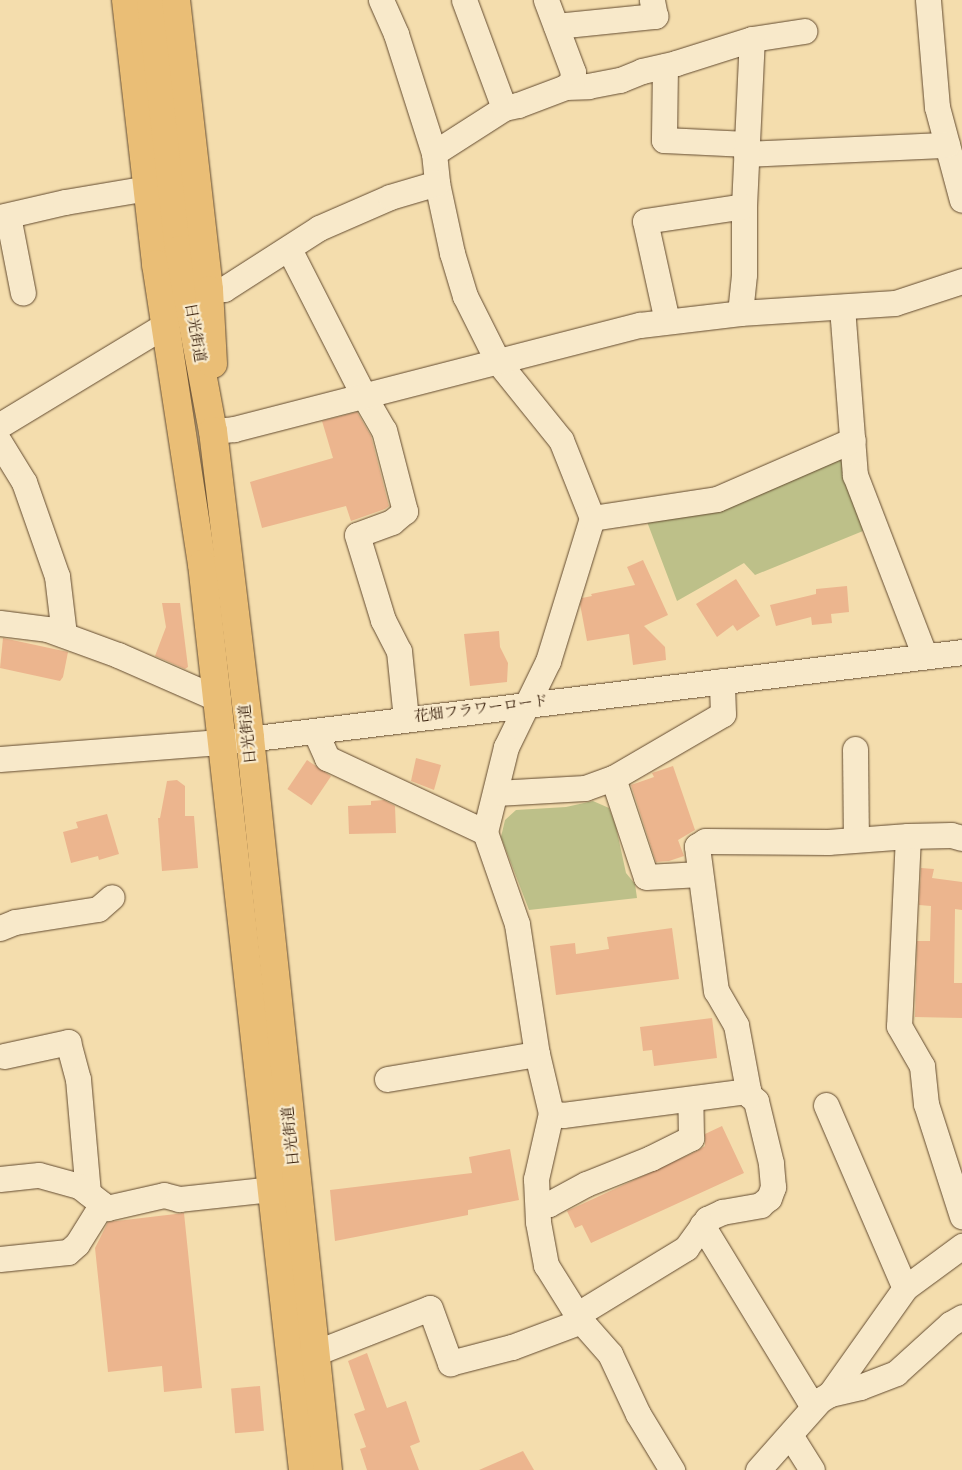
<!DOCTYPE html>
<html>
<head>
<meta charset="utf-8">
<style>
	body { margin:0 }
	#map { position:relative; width:962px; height:1470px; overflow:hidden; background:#f4ddad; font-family:"Old Standard TT","Noto Serif JP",serif }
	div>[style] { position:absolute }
	.green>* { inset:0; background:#bdc089 }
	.building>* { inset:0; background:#ecb58e; transform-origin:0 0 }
	.roads { filter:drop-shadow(0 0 1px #634b30) drop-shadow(0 0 1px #634b30) }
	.minor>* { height:25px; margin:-12.5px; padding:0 12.5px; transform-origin:12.5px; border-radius:12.5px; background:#f8e9ca }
	.highway>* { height:28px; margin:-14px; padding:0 14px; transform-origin:14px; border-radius:14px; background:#eabe76 }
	span { translate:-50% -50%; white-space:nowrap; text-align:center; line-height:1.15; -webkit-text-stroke:4.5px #f8e9ca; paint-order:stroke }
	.street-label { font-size:15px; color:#331a07 }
</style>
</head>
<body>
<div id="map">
	<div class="green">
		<i style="clip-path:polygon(840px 456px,863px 531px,755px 575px,744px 563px,677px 601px,646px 519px)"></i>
		<i style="clip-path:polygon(593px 801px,609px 808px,616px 827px,626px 873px,635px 884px,637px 898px,529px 910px,501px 837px,505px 820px,516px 810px,566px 807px)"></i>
	</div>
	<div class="building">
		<i style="clip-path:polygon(357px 412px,371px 436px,389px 506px,385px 509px,351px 521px,346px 506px,262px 528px,250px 482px,333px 458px,322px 421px)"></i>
		<i style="clip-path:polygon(643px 560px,668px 615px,644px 626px,665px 647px,666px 660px,633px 665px,629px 634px,587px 641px,580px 604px,582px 598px,592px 596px,591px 594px,635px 585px,627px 567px)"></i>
		<i style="clip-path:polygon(736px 579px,760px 616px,737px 631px,733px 625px,717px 637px,696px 604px)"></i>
		<i style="clip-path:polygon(847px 586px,849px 612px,831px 614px,832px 623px,812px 625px,811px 617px,776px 626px,770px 605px,816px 594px,816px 589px)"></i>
		<i style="clip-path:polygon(162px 603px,180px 603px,188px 667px,185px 669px,155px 656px,166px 627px)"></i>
		<i style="clip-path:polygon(499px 631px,500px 647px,508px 663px,507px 682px,470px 686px,464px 634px)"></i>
		<i style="clip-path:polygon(3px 638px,68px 652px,63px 677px,60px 681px,0 668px)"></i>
		<i style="clip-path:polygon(416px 758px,441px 765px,434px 790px,411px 781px)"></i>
		<i style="left:307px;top:760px;width:29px;height:35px;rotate:34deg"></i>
		<i style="clip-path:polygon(673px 766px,695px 830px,678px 840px,684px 856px,669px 861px,656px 862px,631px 785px,654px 777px,652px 773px)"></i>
		<i style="clip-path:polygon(177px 780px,185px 786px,185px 816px,194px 816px,198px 868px,162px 871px,158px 818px,160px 818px,167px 781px)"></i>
		<i style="clip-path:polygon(384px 800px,395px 806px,396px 833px,349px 834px,348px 806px,371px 805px,371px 801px)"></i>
		<i style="clip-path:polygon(107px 814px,119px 854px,99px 860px,98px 856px,71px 863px,63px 832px,78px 828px,76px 822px)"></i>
		<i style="clip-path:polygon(921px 868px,934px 869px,932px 878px,962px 882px,962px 910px,955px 909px,954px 983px,962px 983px,962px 1018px,915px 1017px,917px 941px,930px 941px,931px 906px,919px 905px)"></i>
		<i style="clip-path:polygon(672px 928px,679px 979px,556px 995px,550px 946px,575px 943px,576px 954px,609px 949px,607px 937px)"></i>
		<i style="clip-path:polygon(712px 1018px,717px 1058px,654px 1066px,652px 1050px,643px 1051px,640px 1027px)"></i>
		<i style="clip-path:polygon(722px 1126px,744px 1173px,591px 1243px,582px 1225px,575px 1228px,567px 1211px,697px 1151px,705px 1146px,705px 1134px)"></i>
		<i style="clip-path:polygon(510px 1149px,519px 1200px,468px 1210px,468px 1215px,335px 1241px,330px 1190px,472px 1173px,469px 1157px)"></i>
		<i style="clip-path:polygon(184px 1213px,202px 1388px,164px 1392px,162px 1366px,108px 1372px,95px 1248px,108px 1222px)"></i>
		<i style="clip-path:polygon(367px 1353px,387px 1408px,406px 1401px,420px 1442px,410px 1446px,419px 1470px,367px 1470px,360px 1449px,366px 1447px,354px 1414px,365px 1410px,348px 1361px)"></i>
		<i style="left:260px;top:1386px;width:45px;height:29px;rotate:85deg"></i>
		<i style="clip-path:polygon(523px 1451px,534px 1470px,479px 1470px)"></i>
	</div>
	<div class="roads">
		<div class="minor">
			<i style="left:381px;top:0;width:37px;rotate:66deg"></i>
			<i style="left:396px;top:34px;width:125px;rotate:72.3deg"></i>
			<i style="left:434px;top:153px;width:30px;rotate:84deg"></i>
			<i style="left:437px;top:183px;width:72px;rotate:77.9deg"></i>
			<i style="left:452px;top:253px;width:45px;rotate:73.2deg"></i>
			<i style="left:465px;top:296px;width:74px;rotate:63.4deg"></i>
			<i style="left:498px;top:362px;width:100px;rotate:51.1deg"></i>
			<i style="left:561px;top:440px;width:84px;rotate:68.3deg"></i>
			<i style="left:592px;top:518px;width:150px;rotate:107.1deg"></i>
			<i style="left:548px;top:661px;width:96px;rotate:116deg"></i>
			<i style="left:506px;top:747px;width:88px;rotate:103.9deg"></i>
			<i style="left:485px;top:832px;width:97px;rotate:70.8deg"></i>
			<i style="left:517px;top:924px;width:132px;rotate:81.3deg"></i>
			<i style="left:537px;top:1054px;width:61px;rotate:76.7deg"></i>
			<i style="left:551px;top:1113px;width:68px;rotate:102.8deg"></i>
			<i style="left:536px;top:1179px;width:43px;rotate:87.3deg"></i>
			<i style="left:538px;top:1222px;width:44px;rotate:79.5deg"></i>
			<i style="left:546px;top:1265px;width:66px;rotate:58deg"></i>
			<i style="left:581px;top:1321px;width:44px;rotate:48.7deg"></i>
			<i style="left:610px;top:1354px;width:66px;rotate:65deg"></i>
			<i style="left:638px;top:1414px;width:66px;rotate:58.7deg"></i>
			<i style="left:928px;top:0;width:107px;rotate:85.2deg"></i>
			<i style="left:937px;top:107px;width:96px;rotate:75deg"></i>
			<i style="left:556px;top:26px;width:100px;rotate:-5.8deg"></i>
			<i style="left:655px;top:16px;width:16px;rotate:-101deg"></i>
			<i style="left:665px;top:66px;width:74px;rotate:90.8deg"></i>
			<i style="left:664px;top:140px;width:83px;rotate:2.8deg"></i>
			<i style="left:565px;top:87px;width:23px;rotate:-2deg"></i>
			<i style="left:588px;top:86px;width:33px;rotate:-11deg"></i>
			<i style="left:620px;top:80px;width:24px;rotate:-22deg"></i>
			<i style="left:642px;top:71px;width:35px;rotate:-13deg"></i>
			<i style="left:676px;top:63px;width:80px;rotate:-17.5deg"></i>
			<i style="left:752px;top:39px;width:53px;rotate:-8.7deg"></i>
			<i style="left:504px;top:108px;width:14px;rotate:-12deg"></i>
			<i style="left:518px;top:105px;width:57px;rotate:-20.7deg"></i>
			<i style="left:571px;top:85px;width:13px;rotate:-81deg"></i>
			<i style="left:573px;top:72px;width:77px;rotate:-110.6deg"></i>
			<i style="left:434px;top:153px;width:83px;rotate:-32.7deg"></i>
			<i style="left:504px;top:108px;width:115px;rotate:-110.3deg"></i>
			<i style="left:746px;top:154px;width:201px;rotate:-2.6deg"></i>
			<i style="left:8px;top:216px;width:78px;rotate:79deg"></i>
			<i style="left:0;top:217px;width:67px;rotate:-13deg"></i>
			<i style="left:65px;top:202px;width:84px;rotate:-9.6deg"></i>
			<i style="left:289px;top:249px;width:165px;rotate:63deg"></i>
			<i style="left:364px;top:396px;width:39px;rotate:60deg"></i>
			<i style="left:384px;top:430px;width:84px;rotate:75.5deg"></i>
			<i style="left:405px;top:511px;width:17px;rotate:140deg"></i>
			<i style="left:392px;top:522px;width:37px;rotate:160deg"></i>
			<i style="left:357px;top:535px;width:89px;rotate:73deg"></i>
			<i style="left:383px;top:620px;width:35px;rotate:63deg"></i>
			<i style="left:399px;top:651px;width:68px;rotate:84.1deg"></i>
			<i style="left:209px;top:290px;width:15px;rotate:-4deg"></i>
			<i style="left:224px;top:289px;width:113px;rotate:-32.7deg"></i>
			<i style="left:319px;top:228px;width:77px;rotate:-23.6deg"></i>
			<i style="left:390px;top:197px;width:49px;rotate:-16.6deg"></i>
			<i style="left:842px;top:307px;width:169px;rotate:85.6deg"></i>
			<i style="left:855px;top:475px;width:194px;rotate:68.9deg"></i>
			<i style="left:740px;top:313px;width:39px;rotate:-84deg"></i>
			<i style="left:744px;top:274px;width:68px;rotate:-90deg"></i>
			<i style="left:744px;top:206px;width:167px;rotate:-87.3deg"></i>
			<i style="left:667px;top:321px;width:102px;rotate:-102.4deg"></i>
			<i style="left:645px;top:221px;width:100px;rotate:-8.6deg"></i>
			<i style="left:0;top:425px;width:193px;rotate:-31.2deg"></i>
			<i style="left:213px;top:431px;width:21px;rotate:-5deg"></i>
			<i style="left:234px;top:429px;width:419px;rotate:-14.4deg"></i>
			<i style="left:640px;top:325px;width:101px;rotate:-6.8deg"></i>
			<i style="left:740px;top:313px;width:155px;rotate:-3.7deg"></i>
			<i style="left:895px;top:303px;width:71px;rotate:-18.2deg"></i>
			<i style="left:0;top:443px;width:46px;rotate:58.4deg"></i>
			<i style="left:24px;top:482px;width:100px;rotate:70.7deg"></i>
			<i style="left:57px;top:576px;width:59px;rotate:83.2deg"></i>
			<i style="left:592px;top:518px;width:126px;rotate:-8.6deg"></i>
			<i style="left:717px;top:499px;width:148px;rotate:-23.5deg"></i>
			<i style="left:0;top:623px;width:47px;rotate:7.3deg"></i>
			<i style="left:47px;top:629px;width:76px;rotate:20.1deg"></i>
			<i style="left:118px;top:655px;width:109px;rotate:23.7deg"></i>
			<i style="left:315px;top:731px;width:30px;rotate:66deg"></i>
			<i style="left:327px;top:758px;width:174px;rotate:25.1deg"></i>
			<i style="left:855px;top:749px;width:90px;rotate:89.4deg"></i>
			<i style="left:0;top:759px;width:224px;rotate:-4.4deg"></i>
			<i style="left:223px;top:742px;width:744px;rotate:-6.94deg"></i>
			<i style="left:613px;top:778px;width:104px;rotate:71.6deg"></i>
			<i style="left:646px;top:877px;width:54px;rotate:-3.2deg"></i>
			<i style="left:496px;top:793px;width:89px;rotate:-3.2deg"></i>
			<i style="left:585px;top:788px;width:30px;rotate:-20deg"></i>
			<i style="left:613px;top:778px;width:127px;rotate:-30.2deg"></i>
			<i style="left:723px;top:714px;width:33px;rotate:-92deg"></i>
			<i style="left:908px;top:836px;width:190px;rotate:92.7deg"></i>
			<i style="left:899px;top:1026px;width:46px;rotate:60.1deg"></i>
			<i style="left:922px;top:1066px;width:38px;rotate:84deg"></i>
			<i style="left:926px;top:1104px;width:118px;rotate:72.2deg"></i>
			<i style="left:0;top:928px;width:16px;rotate:-22deg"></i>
			<i style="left:15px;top:922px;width:84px;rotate:-8.9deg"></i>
			<i style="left:98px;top:909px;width:18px;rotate:-41deg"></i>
			<i style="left:4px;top:1056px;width:66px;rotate:-12.3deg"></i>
			<i style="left:68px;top:1042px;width:38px;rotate:75deg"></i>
			<i style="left:78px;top:1079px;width:114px;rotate:85deg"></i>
			<i style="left:387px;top:1079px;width:152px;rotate:-9.5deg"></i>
			<i style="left:826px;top:1105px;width:199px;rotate:66.7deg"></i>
			<i style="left:551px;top:1113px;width:12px;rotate:9deg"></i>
			<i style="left:563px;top:1115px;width:187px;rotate:-7.4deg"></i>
			<i style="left:0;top:1179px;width:39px;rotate:-6deg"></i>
			<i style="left:39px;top:1175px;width:41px;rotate:15.4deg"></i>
			<i style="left:79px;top:1186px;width:36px;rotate:38deg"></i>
			<i style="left:107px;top:1208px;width:58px;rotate:-12.8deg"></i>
			<i style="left:164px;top:1195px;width:16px;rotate:15deg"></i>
			<i style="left:179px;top:1199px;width:94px;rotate:-6.1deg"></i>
			<i style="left:538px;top:1206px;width:11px;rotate:-10deg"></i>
			<i style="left:549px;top:1204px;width:42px;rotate:-28.4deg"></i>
			<i style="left:586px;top:1184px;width:70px;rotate:-21.8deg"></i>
			<i style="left:651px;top:1158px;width:45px;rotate:-26.6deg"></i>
			<i style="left:691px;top:1138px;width:39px;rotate:-91deg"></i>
			<i style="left:702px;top:1225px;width:213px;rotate:58.6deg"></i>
			<i style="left:0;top:1259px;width:68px;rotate:-5.9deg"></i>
			<i style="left:68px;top:1252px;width:12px;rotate:-42deg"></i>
			<i style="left:77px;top:1244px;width:47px;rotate:-58deg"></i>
			<i style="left:578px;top:1314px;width:127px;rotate:-31.4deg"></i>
			<i style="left:686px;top:1248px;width:36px;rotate:-54deg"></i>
			<i style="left:707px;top:1219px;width:17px;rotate:-25deg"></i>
			<i style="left:722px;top:1212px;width:39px;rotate:-10deg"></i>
			<i style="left:760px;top:1205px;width:11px;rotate:-38deg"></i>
			<i style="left:769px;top:1198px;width:12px;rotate:-70deg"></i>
			<i style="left:773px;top:1187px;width:24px;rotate:-95deg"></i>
			<i style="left:771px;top:1163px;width:64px;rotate:-103.6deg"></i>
			<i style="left:756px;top:1101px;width:9px;rotate:-139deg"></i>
			<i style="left:749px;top:1095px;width:71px;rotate:-100.5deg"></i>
			<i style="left:736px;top:1025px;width:39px;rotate:-120deg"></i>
			<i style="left:716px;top:991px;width:146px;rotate:-97.5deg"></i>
			<i style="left:697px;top:846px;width:9px;rotate:-32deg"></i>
			<i style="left:705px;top:841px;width:123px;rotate:0.5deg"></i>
			<i style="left:828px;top:842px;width:80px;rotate:-4.3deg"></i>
			<i style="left:908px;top:836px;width:43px;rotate:-1.3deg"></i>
			<i style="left:951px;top:835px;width:11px;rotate:15deg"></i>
			<i style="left:315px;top:1353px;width:123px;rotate:-21.4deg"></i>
			<i style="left:430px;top:1308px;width:59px;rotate:70deg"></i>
			<i style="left:450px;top:1363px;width:64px;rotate:-14.5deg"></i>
			<i style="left:512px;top:1347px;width:74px;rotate:-20.6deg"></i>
			<i style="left:830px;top:1394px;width:130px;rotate:-54.7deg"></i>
			<i style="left:905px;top:1288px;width:71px;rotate:-36.4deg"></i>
			<i style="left:790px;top:1435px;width:41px;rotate:57.8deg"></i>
			<i style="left:758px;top:1470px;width:94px;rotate:-48.5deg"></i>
			<i style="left:820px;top:1400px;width:12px;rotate:-31deg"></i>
			<i style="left:830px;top:1394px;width:31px;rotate:-13deg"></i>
			<i style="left:860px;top:1387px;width:39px;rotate:-21deg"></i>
			<i style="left:896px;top:1373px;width:73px;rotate:-42.2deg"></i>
			<i style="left:950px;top:1324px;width:14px;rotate:-30deg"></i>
		</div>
		<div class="highway">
			<i style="left:126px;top:0;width:266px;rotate:83.5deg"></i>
			<i style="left:156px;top:264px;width:304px;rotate:81.3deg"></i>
			<i style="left:202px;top:564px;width:912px;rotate:83.64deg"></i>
			<i style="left:151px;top:0;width:252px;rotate:83.6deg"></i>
			<i style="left:179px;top:250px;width:184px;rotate:79.4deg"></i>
			<i style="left:213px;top:431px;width:309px;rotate:83.1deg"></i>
			<i style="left:250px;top:738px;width:736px;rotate:83.92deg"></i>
			<i style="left:176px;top:0;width:292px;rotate:83.5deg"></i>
			<i style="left:209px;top:290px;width:74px;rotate:86.9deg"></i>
		</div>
	</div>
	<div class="street-label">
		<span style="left:194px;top:333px;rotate:80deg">日光街道</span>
		<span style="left:481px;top:710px;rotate:-7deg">花畑フラワーロード</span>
		<span style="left:249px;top:734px;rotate:-96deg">日光街道</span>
		<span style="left:292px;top:1136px;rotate:-96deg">日光街道</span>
	</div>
</div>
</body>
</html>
